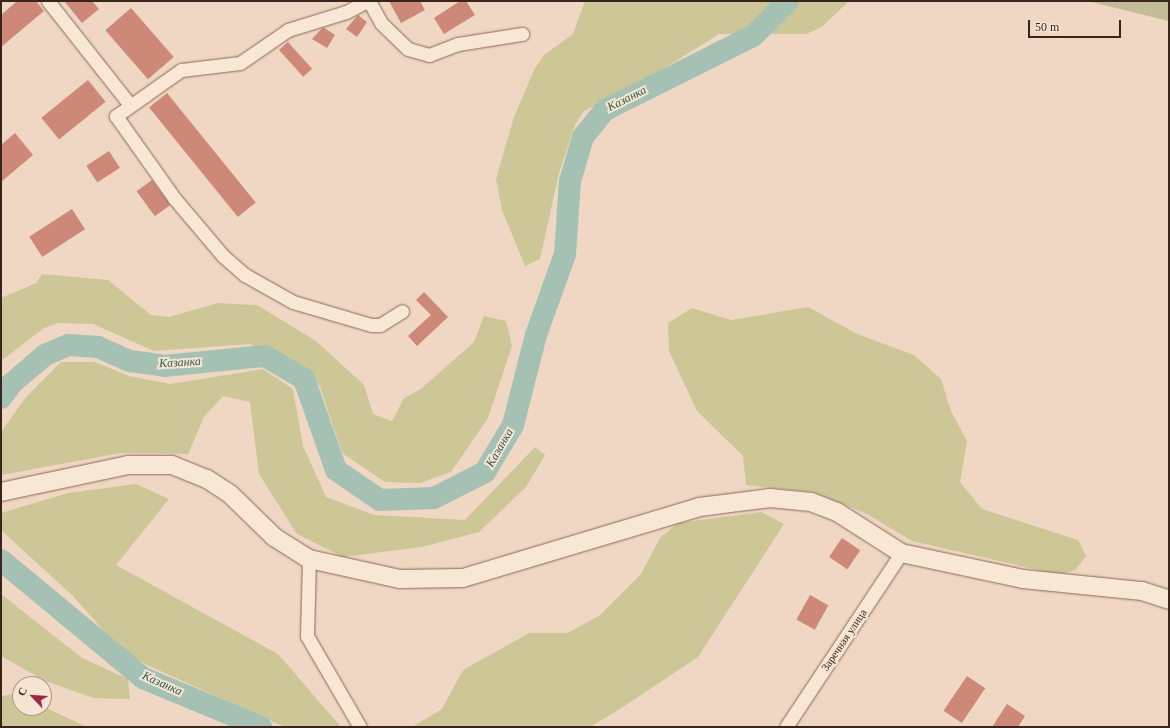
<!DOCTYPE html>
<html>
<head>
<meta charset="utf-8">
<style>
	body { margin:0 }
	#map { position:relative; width:1170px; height:728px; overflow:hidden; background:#efd7c3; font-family:Georgia,serif }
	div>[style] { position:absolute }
	.green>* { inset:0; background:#cdc797 }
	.cemetery>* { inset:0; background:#c2bd96 }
	.river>* { height:22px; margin:-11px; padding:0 11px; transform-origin:11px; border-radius:11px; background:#a5c1b3 }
	.building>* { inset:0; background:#cd8878; transform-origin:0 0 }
	.roads { filter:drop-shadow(0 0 1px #896859) drop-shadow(0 0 1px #896859) }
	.street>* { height:13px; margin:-6.5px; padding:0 6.5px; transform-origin:6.5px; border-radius:6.5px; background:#f9e7d6 }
	.secondary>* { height:18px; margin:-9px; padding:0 9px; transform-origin:9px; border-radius:9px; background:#f9e7d6 }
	span { translate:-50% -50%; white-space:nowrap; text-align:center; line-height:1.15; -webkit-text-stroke:4px #f6e4d3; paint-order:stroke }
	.street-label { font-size:11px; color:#39251e }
	.water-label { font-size:12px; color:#2d594c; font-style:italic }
	.frame { position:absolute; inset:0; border:2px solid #39251e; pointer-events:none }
	.north { position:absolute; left:12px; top:676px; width:40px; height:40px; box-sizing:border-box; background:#f6e4d3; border:1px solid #aa988b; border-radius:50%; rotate:295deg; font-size:11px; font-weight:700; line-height:16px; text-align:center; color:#39251e }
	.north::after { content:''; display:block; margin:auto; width:14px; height:18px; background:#992944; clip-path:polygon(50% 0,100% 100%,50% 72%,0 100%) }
	.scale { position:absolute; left:1028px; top:20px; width:93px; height:18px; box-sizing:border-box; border:2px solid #39251e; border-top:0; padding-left:5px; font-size:12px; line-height:14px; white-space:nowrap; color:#39251e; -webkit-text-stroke:3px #f6e4d3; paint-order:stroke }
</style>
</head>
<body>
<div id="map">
	<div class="green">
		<i style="clip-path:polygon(585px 1px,849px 1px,823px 26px,807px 34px,719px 34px,647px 79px,584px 111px,575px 125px,559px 173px,540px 259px,525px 266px,502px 210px,496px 179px,514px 117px,534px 70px,544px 55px,573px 34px)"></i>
		<i style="clip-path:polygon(42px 274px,108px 280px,151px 315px,169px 317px,218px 303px,257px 305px,316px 341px,364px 385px,373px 414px,392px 421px,404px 398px,421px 389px,474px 342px,484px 316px,506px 321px,512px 346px,488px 418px,451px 472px,420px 483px,385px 482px,342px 453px,320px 387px,310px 373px,250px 344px,154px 351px,93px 324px,59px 323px,44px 328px,1px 361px,1px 298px,36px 283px)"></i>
		<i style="clip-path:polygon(808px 307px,857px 334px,914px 355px,941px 379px,951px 411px,967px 441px,960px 482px,982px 509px,1078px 540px,1086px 556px,1075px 570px,1060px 575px,912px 541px,867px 514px,813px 492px,746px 485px,743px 456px,697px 411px,669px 351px,668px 323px,692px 308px,731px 320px)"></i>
		<i style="clip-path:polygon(61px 362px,95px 362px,129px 376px,170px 384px,263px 369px,293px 389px,303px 446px,326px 497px,374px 515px,465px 520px,535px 447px,545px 455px,526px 487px,479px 532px,422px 547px,343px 557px,297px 534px,259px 474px,250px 402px,223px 396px,204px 417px,188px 454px,121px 453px,1px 475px,1px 432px,26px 397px)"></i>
		<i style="clip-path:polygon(136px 484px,169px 499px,116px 565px,278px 654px,341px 727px,285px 727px,147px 665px,118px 647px,73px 596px,1px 530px,1px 513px,68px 493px)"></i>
		<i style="clip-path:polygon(761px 512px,784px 524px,698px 657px,620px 709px,590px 727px,412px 727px,442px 709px,463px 670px,529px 633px,568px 633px,600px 615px,641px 574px,660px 538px,678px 523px)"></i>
		<i style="clip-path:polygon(1px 594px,82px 658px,128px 679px,130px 699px,94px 698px,45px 681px,1px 656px)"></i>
		<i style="clip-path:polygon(14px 694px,20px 697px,20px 708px,44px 707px,87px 727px,1px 727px,1px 696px)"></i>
	</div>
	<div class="cemetery">
		<i style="clip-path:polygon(1087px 1px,1169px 1px,1169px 21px)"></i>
	</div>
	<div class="river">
		<i style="left:1px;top:398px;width:17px;rotate:-54deg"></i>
		<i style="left:11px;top:384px;width:45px;rotate:-40.5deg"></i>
		<i style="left:45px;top:355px;width:25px;rotate:-23deg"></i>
		<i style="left:68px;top:345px;width:30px;rotate:4deg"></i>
		<i style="left:98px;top:347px;width:35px;rotate:24deg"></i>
		<i style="left:130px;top:361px;width:34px;rotate:8deg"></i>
		<i style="left:164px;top:366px;width:101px;rotate:-5.7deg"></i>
		<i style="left:265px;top:356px;width:45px;rotate:30.5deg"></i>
		<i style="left:304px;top:379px;width:96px;rotate:70.6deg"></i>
		<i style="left:336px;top:470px;width:53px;rotate:34.3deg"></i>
		<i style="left:380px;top:500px;width:54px;rotate:-2.1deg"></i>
		<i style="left:434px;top:498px;width:57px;rotate:-27deg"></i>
		<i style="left:485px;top:472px;width:55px;rotate:-59.2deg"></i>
		<i style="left:513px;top:425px;width:93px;rotate:-75.7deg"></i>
		<i style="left:536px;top:335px;width:86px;rotate:-70.3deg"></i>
		<i style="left:565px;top:254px;width:73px;rotate:-86.1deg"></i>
		<i style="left:570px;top:181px;width:46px;rotate:-73.5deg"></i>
		<i style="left:583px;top:137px;width:35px;rotate:-51deg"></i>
		<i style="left:605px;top:110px;width:165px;rotate:-26.6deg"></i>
		<i style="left:753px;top:36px;width:49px;rotate:-45deg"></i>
		<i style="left:1px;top:560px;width:185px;rotate:39.7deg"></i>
		<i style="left:143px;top:678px;width:128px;rotate:22.6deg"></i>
	</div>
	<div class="building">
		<i style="clip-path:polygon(17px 1px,36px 1px,44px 11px,1px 47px,1px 15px)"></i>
		<i style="clip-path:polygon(64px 1px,92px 1px,99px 9px,82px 23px)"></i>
		<i style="clip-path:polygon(389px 1px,420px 1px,425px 10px,401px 23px)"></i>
		<i style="clip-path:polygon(460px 1px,466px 1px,475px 15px,444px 34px,434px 18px)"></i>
		<i style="left:131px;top:8px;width:65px;height:34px;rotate:49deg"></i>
		<i style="clip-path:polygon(358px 15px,367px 22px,357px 37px,346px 29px)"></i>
		<i style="clip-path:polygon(323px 27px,335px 35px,327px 48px,312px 39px)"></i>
		<i style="left:288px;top:42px;width:36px;height:12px;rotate:48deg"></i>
		<i style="left:88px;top:80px;width:28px;height:60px;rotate:51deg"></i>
		<i style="left:167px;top:93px;width:141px;height:23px;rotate:51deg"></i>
		<i style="clip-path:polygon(15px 133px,33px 155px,1px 182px,1px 145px)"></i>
		<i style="left:109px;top:151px;width:20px;height:27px;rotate:57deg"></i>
		<i style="left:152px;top:180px;width:31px;height:19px;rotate:54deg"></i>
		<i style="left:72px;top:209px;width:24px;height:51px;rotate:57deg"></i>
		<i style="clip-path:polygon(424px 292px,448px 317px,417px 346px,408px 336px,431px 315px,416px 300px)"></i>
		<i style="left:842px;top:538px;width:22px;height:23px;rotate:34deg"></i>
		<i style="left:810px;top:595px;width:21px;height:28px;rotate:29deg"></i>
		<i style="left:967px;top:676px;width:22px;height:42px;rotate:34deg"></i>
		<i style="clip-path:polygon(1007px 704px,1025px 716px,1018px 727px,992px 727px)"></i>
	</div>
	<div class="roads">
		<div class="street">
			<i style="left:48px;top:1px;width:132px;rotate:51.7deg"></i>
			<i style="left:367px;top:1px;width:24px;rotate:152deg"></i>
			<i style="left:346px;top:12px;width:61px;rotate:162.8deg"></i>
			<i style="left:288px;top:30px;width:58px;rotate:145.5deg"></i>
			<i style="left:240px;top:63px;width:59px;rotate:173.2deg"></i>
			<i style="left:181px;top:70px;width:80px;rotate:144.7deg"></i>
			<i style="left:116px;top:116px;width:100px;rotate:54.7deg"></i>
			<i style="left:174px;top:198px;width:76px;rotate:49.8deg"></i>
			<i style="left:223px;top:256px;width:29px;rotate:41deg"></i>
			<i style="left:245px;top:275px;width:55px;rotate:29.4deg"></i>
			<i style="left:293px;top:302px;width:81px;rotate:16.4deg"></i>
			<i style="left:371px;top:325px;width:9px"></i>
			<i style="left:380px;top:325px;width:26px;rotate:-32deg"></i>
			<i style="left:369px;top:1px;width:25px;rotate:61deg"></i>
			<i style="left:381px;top:23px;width:37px;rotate:44deg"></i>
			<i style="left:408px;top:49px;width:22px;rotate:16deg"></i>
			<i style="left:429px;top:55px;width:31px;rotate:-21deg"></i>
			<i style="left:458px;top:44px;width:65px;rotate:-8.9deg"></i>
			<i style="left:309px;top:559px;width:77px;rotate:91.5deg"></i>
			<i style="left:307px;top:636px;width:105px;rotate:59.8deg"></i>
			<i style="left:786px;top:727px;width:209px;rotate:-56.5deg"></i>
		</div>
		<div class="secondary">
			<i style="left:1px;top:492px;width:130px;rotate:-12deg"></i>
			<i style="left:128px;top:465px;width:44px"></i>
			<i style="left:172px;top:465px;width:38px;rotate:22deg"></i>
			<i style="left:207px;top:479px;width:27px;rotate:33deg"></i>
			<i style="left:230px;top:494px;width:62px;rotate:44.3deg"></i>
			<i style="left:274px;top:537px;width:41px;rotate:32.2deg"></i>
			<i style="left:309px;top:559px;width:93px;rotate:12.4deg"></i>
			<i style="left:400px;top:579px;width:63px;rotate:-0.9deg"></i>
			<i style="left:463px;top:578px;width:246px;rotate:-16.7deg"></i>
			<i style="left:699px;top:507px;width:72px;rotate:-7.2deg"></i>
			<i style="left:770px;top:498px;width:41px;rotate:5.6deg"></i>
			<i style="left:811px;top:502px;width:28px;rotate:21deg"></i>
			<i style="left:837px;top:512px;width:76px;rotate:32.6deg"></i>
			<i style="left:901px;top:553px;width:125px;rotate:12deg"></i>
			<i style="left:1023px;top:579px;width:120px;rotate:5.8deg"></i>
			<i style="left:1142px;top:591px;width:28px;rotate:18deg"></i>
		</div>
	</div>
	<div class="street-label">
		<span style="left:844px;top:640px;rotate:-56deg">Заречная улица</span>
	</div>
	<div class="water-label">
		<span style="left:627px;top:99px;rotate:-27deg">Казанка</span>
		<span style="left:180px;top:363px;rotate:-3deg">Казанка</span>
		<span style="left:500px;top:448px;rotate:-60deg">Казанка</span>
		<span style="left:162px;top:684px;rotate:24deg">Казанка</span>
	</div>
	<div class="frame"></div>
	<div class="north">С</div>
	<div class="scale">50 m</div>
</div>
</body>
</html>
